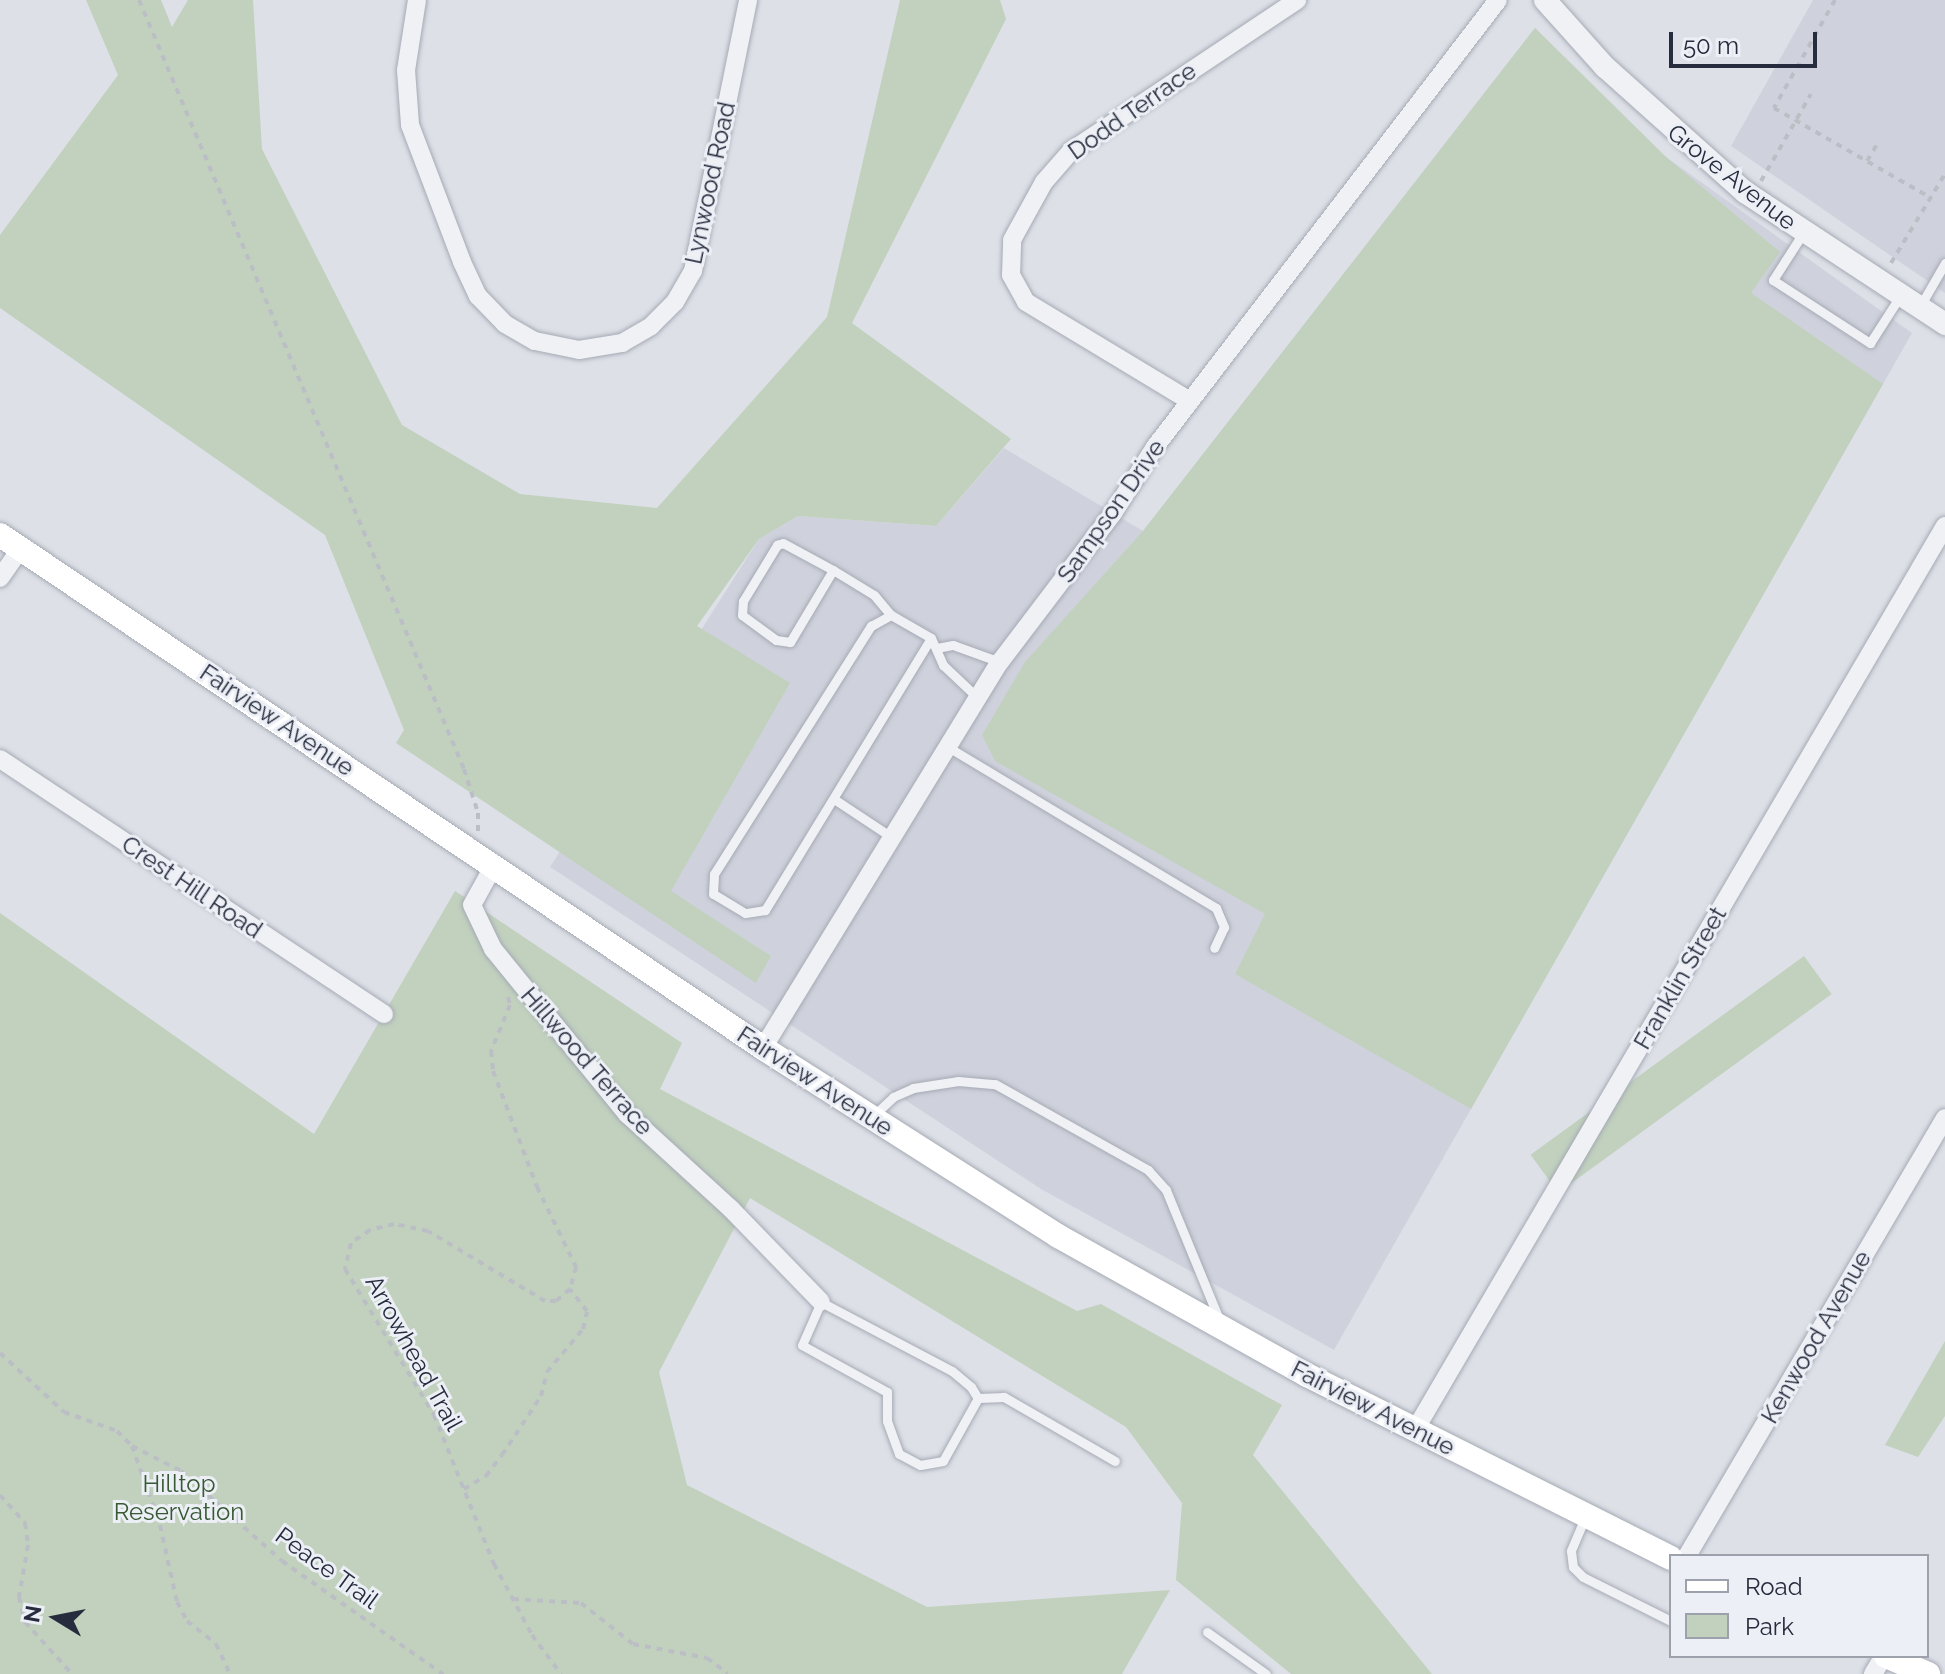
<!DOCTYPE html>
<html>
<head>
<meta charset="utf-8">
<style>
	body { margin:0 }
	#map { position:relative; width:1945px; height:1674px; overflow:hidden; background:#dde0e7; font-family:Raleway,sans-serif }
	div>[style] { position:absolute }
	.built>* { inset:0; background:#cfd2dc }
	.green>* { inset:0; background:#c1d1be; transform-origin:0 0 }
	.path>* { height:4px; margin-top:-2px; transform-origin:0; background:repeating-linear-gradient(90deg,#bbbec5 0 6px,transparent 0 12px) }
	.roads { filter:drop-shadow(0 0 2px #a6aab4) drop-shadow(0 0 2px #a6aab4) }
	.service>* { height:9px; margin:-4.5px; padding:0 4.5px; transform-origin:4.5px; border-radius:4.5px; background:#eff1f5 }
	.minor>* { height:18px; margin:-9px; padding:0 9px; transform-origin:9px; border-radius:9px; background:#eff1f5 }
	.tertiary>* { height:22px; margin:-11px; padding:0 11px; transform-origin:11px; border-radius:11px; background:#eff1f5 }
	.secondary>* { height:24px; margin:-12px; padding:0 12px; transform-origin:12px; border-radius:12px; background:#fff }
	span { translate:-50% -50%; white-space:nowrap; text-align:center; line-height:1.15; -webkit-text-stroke:6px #eceff5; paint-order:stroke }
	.street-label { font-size:24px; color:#262c3d }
	.park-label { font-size:24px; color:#375933 }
	.legend { position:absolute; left:1669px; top:1554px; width:260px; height:104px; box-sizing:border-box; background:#eceff5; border:2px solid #9da1ab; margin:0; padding:10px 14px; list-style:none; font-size:24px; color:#262c3d }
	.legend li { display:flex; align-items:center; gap:16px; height:40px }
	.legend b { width:40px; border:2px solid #9da1ab }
	.north { position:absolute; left:16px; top:1578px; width:80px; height:80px; -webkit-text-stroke:6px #eceff5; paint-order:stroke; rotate:280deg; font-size:22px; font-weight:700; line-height:32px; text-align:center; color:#262c3d }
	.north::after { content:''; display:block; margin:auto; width:28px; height:36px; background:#262c3d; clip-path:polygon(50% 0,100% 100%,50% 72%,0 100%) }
	.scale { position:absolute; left:1669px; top:32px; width:148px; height:36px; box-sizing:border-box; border:4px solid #262c3d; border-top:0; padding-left:10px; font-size:24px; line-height:28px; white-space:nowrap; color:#262c3d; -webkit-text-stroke:6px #eceff5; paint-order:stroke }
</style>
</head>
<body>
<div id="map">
	<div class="built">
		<i style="clip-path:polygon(1813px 0,1945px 0,1945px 293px,1731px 146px)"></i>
		<i style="clip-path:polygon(1535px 28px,1666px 157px,1912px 333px,1334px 1350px,1041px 1189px,550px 867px,759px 539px,798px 516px,936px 526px,1004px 448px,1143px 531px)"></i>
	</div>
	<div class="green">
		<i style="clip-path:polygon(86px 0,161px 0,172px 27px,188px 0,253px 0,262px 149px,402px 425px,520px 494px,657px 508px,827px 317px,900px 0,1000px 0,1006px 19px,852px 323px,1011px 439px,936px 526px,798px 516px,759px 539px,697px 626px,790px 683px,671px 891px,771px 956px,756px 983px,396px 743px,404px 730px,325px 535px,0 308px,0 235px,118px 75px)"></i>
		<i style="clip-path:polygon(1535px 28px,1666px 157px,1780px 252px,1751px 293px,1883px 384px,1471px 1109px,1235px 974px,1265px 914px,995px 761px,982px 735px,1025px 662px,1143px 531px)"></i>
		<i style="clip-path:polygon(455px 891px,682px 1043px,660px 1089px,1077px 1311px,1101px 1304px,1282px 1405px,1253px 1455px,1432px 1674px,1291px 1674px,1176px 1580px,1182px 1503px,1126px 1427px,750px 1198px,659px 1372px,687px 1485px,927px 1607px,1170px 1590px,1122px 1674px,0 1674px,0 913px,314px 1134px)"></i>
		<i style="left:1804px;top:956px;width:47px;height:338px;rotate:54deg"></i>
		<i style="clip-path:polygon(1945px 1341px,1945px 1416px,1918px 1457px,1885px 1445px)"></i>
	</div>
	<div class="path">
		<i style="left:139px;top:0;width:835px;rotate:67.09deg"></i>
		<i style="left:464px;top:769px;width:46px;rotate:72.3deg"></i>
		<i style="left:478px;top:813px;width:20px;rotate:90deg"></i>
		<i style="left:1835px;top:0;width:124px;rotate:119.5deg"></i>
		<i style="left:1774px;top:108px;width:181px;rotate:29.8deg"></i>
		<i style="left:1867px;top:161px;width:23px;rotate:-59deg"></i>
		<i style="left:1761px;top:181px;width:100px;rotate:-60.1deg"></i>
		<i style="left:1891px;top:263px;width:104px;rotate:-58.8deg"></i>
		<i style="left:508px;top:997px;width:8px;rotate:76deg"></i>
		<i style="left:510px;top:1005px;width:50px;rotate:112.4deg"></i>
		<i style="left:491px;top:1051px;width:20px;rotate:84deg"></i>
		<i style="left:493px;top:1071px;width:124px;rotate:69.2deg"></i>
		<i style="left:537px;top:1187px;width:89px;rotate:64deg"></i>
		<i style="left:576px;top:1267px;width:23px;rotate:105deg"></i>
		<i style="left:570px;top:1289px;width:18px;rotate:139deg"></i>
		<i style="left:556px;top:1301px;width:11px;rotate:180deg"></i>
		<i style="left:545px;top:1301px;width:136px;rotate:-149.1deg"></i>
		<i style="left:428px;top:1231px;width:35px;rotate:-168deg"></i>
		<i style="left:394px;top:1224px;width:25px;rotate:166deg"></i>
		<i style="left:370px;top:1230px;width:23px;rotate:146deg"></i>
		<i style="left:351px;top:1243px;width:27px;rotate:103deg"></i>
		<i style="left:345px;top:1269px;width:171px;rotate:58.6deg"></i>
		<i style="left:434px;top:1415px;width:161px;rotate:68.1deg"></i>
		<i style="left:494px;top:1564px;width:81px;rotate:61.8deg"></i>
		<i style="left:532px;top:1635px;width:49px;rotate:53.4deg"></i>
		<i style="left:0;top:1353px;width:87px;rotate:42.7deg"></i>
		<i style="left:64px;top:1412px;width:56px;rotate:19.7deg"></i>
		<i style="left:117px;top:1431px;width:21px;rotate:45deg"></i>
		<i style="left:132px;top:1446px;width:55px;rotate:27deg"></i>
		<i style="left:181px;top:1471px;width:135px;rotate:41.7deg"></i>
		<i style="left:282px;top:1561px;width:197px;rotate:35.1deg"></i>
		<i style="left:132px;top:1446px;width:84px;rotate:70.5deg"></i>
		<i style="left:160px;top:1525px;width:79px;rotate:77.6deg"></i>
		<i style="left:177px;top:1602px;width:21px;rotate:62deg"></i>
		<i style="left:187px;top:1621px;width:37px;rotate:38deg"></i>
		<i style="left:216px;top:1644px;width:33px;rotate:65deg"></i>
		<i style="left:464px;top:1489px;width:26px;rotate:-31deg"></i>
		<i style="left:486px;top:1476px;width:26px;rotate:-53deg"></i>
		<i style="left:502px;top:1455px;width:71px;rotate:-56.5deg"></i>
		<i style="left:541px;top:1396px;width:25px;rotate:-76deg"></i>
		<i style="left:547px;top:1372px;width:56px;rotate:-50.1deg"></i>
		<i style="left:583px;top:1329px;width:18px;rotate:-77deg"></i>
		<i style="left:587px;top:1311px;width:28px;rotate:-128deg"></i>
		<i style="left:0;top:1495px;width:38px;rotate:48deg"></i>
		<i style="left:25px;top:1523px;width:22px;rotate:82deg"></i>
		<i style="left:28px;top:1545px;width:53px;rotate:99.8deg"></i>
		<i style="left:19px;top:1597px;width:26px;rotate:77deg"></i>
		<i style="left:25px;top:1622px;width:70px;rotate:47.9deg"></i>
		<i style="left:513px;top:1599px;width:68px;rotate:3.4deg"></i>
		<i style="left:581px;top:1603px;width:66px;rotate:38.3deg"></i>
		<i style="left:633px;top:1644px;width:75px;rotate:10.7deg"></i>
		<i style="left:707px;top:1658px;width:26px;rotate:37deg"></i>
	</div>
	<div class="roads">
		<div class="service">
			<i style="left:1803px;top:233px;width:56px;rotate:122.6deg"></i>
			<i style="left:1773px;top:280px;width:116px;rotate:33deg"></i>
			<i style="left:1870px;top:343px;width:56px;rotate:-57.4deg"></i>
			<i style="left:1919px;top:308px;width:52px;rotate:-60deg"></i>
			<i style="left:833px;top:570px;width:84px;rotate:120.8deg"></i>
			<i style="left:790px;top:642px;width:14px;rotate:-172deg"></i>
			<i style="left:776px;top:640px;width:42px;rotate:-143.7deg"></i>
			<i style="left:742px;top:615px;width:14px;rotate:-86deg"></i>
			<i style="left:743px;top:601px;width:66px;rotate:-58.7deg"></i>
			<i style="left:777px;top:545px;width:6px;rotate:-18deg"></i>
			<i style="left:783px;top:543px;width:57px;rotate:28.4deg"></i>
			<i style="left:833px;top:570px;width:48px;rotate:31.4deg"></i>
			<i style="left:874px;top:595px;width:26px;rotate:50deg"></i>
			<i style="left:931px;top:638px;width:319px;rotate:121.4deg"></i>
			<i style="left:765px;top:910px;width:20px;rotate:171deg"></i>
			<i style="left:745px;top:913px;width:37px;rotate:-149deg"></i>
			<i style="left:713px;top:894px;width:20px;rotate:-87deg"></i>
			<i style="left:714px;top:874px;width:294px;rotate:-57.7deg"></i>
			<i style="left:871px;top:626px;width:23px;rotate:-29deg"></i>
			<i style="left:891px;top:615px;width:46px;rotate:29.9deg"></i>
			<i style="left:931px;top:638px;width:30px;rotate:66deg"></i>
			<i style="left:943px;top:665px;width:48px;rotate:43.3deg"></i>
			<i style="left:937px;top:648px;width:16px;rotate:-11deg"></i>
			<i style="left:953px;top:645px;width:50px;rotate:19.9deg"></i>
			<i style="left:948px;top:747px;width:313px;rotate:31deg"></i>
			<i style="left:1216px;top:908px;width:21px;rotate:67deg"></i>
			<i style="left:1224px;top:927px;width:23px;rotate:115deg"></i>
			<i style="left:834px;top:799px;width:71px;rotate:33.5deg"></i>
			<i style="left:874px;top:1115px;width:26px;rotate:-43deg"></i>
			<i style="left:893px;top:1097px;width:22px;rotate:-24deg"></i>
			<i style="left:913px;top:1088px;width:46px;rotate:-8.8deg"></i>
			<i style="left:958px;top:1081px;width:37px;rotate:5deg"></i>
			<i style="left:995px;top:1084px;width:176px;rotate:29.3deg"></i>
			<i style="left:1148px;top:1170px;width:27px;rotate:48deg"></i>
			<i style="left:1166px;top:1190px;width:139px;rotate:67.7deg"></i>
			<i style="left:821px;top:1302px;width:148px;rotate:27.8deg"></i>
			<i style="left:952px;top:1371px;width:25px;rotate:40deg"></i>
			<i style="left:971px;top:1387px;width:13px;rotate:58deg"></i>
			<i style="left:978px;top:1398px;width:72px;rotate:119.1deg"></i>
			<i style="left:943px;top:1461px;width:23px;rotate:170deg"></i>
			<i style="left:920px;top:1465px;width:24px;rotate:-152deg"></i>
			<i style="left:899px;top:1454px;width:35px;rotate:-110deg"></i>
			<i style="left:887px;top:1421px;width:29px;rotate:-90deg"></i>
			<i style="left:887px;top:1392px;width:97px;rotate:-151.1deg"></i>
			<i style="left:802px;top:1345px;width:47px;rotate:-66.2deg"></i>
			<i style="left:978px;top:1398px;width:26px;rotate:-2deg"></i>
			<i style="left:1004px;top:1397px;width:128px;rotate:30deg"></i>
			<i style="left:1586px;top:1515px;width:39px;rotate:113deg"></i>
			<i style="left:1571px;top:1551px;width:16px;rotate:83deg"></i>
			<i style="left:1573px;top:1567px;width:14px;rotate:45deg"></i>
			<i style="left:1583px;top:1577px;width:98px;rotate:26.6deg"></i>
			<i style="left:1207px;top:1632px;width:72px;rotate:35.4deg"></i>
		</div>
		<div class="minor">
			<i style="left:417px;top:0;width:71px;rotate:98.9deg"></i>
			<i style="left:406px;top:70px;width:55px;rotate:85.8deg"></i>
			<i style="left:410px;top:125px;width:147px;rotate:69.2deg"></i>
			<i style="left:462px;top:262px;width:38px;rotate:65deg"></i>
			<i style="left:478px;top:296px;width:39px;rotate:46deg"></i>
			<i style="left:505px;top:324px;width:34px;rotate:30deg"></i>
			<i style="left:535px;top:341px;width:45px;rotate:11.6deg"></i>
			<i style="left:579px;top:350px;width:44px;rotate:-9.2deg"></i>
			<i style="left:622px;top:343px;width:34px;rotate:-30deg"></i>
			<i style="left:651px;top:326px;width:34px;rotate:-45deg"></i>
			<i style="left:675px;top:302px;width:36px;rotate:-60deg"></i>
			<i style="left:693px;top:271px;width:277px;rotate:-78.5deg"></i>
			<i style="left:1190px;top:401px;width:192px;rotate:-148.9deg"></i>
			<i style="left:1026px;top:302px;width:31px;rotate:-119deg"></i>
			<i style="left:1011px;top:275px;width:35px;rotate:-88deg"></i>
			<i style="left:1012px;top:240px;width:66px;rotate:-61.1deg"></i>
			<i style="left:1044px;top:182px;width:41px;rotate:-48.9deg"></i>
			<i style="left:1071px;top:151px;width:272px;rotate:-33.7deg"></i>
			<i style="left:0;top:578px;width:37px;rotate:-55deg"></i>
			<i style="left:0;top:759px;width:461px;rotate:33.6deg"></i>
			<i style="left:493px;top:867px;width:43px;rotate:118.9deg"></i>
			<i style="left:472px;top:905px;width:49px;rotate:64.5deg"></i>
			<i style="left:493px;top:949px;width:213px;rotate:50.9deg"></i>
			<i style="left:627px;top:1114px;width:141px;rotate:42.4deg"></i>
			<i style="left:731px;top:1209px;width:129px;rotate:45.9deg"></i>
			<i style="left:763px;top:1048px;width:453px;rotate:-58.5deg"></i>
			<i style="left:1000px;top:662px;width:187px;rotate:-52.8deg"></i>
			<i style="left:1113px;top:513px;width:78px;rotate:-57.5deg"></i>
			<i style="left:1155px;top:447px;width:563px;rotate:-52.5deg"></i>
			<i style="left:1415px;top:1430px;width:1048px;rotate:-59.62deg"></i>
			<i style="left:1687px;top:1556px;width:508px;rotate:-59.5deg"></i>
			<i style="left:1873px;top:1674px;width:21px;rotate:-59deg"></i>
		</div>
		<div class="tertiary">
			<i style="left:1545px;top:0;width:90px;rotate:48.2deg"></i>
			<i style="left:1605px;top:67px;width:188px;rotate:41.8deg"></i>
			<i style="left:1745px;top:192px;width:240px;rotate:33.4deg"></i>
		</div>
		<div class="secondary">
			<i style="left:0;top:535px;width:919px;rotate:33.91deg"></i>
			<i style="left:763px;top:1048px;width:350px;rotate:32.5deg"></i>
			<i style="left:1058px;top:1236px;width:285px;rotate:29.2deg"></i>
			<i style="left:1307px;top:1375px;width:407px;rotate:26.7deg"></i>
			<i style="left:1886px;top:1656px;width:46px;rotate:23.2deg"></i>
		</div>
	</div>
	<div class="street-label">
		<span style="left:1132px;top:111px;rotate:-35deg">Dodd Terrace</span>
		<span style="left:1732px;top:177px;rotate:38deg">Grove Avenue</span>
		<span style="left:710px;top:183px;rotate:-78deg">Lynwood Road</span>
		<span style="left:1111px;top:511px;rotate:-55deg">Sampson Drive</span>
		<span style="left:277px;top:720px;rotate:34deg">Fairview Avenue</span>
		<span style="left:192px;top:887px;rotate:34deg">Crest Hill Road</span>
		<span style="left:1680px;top:978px;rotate:-60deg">Franklin Street</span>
		<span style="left:587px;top:1061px;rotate:49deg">Hillwood Terrace</span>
		<span style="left:815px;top:1081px;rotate:33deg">Fairview Avenue</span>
		<span style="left:1816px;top:1337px;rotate:-60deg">Kenwood Avenue</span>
		<span style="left:414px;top:1353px;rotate:61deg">Arrowhead Trail</span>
		<span style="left:1373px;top:1408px;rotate:27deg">Fairview Avenue</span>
		<span style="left:327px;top:1568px;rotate:36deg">Peace Trail</span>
	</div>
	<div class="park-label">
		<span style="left:179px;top:1498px">Hilltop<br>Reservation</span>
	</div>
	<ul class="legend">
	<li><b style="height:10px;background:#fff"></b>Road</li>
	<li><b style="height:22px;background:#c1d1be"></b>Park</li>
	</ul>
	<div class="north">N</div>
	<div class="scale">50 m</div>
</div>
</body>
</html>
